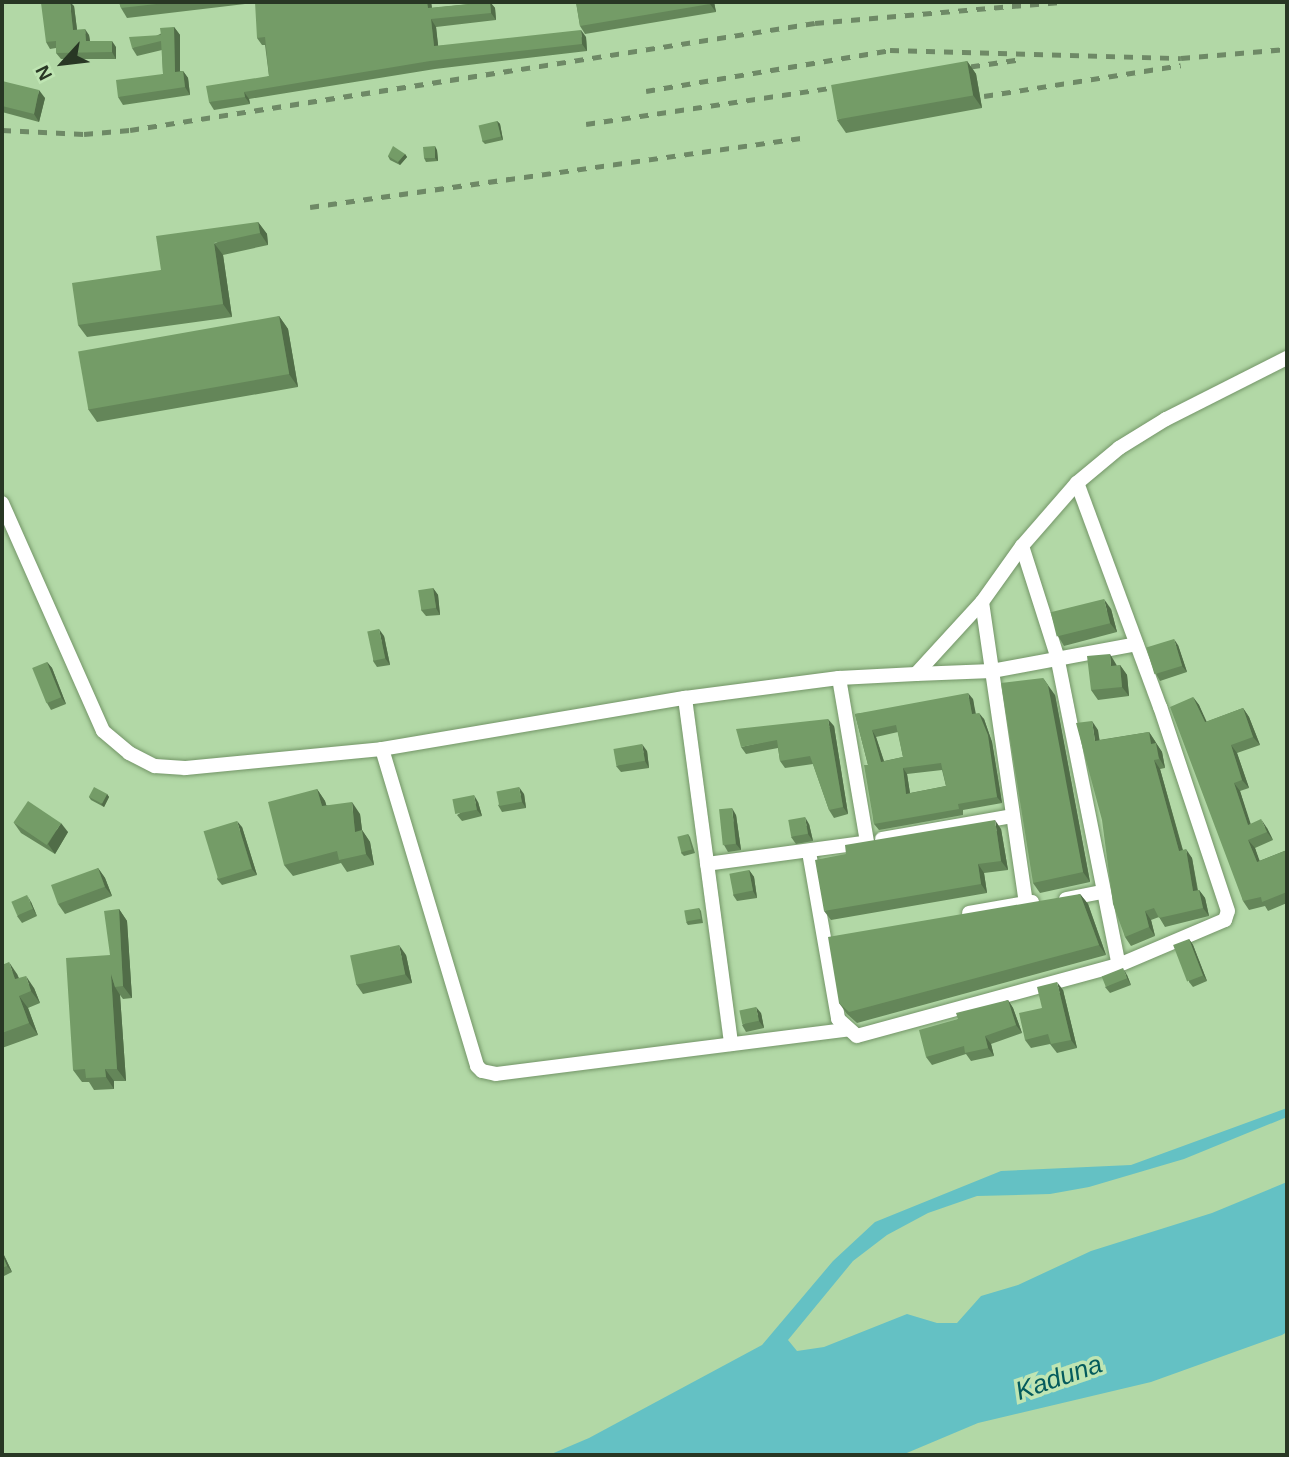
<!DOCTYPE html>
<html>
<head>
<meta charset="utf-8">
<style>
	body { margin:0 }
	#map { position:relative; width:1289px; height:1457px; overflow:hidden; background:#b2d8a6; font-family:Helvetica,sans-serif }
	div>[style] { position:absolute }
	.water>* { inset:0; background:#64c1c4 }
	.roads { filter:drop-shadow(0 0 2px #739567) drop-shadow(0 0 2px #739567) }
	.street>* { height:14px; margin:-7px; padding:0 7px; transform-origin:7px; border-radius:7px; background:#fff }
	.rail>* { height:4.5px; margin-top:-2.25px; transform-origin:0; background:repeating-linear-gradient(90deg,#6e8966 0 9px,transparent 0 18px) }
	.wall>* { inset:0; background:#648659 }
	.shaded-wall>* { inset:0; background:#516d48 }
	.building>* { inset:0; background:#749c67; transform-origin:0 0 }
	span { translate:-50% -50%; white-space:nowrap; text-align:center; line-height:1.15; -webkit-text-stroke:7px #bfe5b3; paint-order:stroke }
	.water-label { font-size:26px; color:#045b5d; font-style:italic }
	.frame { position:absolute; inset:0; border:4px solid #283724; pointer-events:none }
	.north { position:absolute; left:28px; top:28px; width:70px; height:70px; -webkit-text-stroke:5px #bfe5b3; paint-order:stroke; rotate:243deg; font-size:19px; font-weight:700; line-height:28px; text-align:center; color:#283724 }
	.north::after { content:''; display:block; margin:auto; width:24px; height:32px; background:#283724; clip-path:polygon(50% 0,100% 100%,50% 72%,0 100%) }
</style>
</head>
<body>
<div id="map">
	<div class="water">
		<i style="clip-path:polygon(1287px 1108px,1287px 1117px,1184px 1159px,1089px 1187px,1050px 1194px,977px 1196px,928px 1213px,887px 1235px,853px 1261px,788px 1340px,797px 1351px,824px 1347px,907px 1314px,937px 1323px,957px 1323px,981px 1296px,1018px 1285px,1091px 1251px,1212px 1213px,1287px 1182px,1287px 1332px,1282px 1335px,1151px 1382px,978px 1423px,902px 1455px,549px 1455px,589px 1438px,762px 1345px,833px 1261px,875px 1222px,1001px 1171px,1131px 1165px)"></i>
	</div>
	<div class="roads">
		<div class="street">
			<i style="left:2px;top:503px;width:249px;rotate:66.1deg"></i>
			<i style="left:103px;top:731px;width:34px;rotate:40deg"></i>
			<i style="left:129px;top:753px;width:29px;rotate:27deg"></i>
			<i style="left:155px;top:766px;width:30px;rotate:4deg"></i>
			<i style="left:185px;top:768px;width:198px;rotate:-5.5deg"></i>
			<i style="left:382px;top:749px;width:307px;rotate:-9.6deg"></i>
			<i style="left:685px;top:698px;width:155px;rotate:-7.4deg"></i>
			<i style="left:839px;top:678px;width:77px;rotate:-3deg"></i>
			<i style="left:916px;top:674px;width:98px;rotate:-47.5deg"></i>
			<i style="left:982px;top:602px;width:69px;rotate:-54.5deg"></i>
			<i style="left:1022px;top:546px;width:84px;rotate:-48.9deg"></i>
			<i style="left:1077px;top:483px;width:55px;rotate:-39.8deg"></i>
			<i style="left:1119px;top:448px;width:55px;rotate:-31.7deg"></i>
			<i style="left:1166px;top:419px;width:136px;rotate:-26.8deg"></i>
			<i style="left:1022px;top:546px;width:115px;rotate:72.3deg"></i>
			<i style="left:1057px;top:656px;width:315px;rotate:78.7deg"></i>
			<i style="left:982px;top:602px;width:303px;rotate:81.7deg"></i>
			<i style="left:916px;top:674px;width:76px;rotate:-2.3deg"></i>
			<i style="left:992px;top:671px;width:147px;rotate:-10.5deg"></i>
			<i style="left:839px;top:678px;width:166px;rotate:80.3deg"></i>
			<i style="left:685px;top:698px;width:349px;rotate:82.4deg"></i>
			<i style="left:382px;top:749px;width:331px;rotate:73.3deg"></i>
			<i style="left:477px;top:1066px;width:7px;rotate:45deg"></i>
			<i style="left:482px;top:1071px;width:14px;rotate:12deg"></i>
			<i style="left:496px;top:1074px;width:353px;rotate:-7.2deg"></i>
			<i style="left:882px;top:839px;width:132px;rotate:-10deg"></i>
			<i style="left:809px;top:852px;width:169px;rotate:80.1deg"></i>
			<i style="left:838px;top:1019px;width:25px;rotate:42deg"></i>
			<i style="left:857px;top:1036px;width:271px;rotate:-15.2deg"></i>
			<i style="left:1119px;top:965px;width:115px;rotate:-23deg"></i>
			<i style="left:1225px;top:920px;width:9px;rotate:-72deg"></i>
			<i style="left:1228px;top:911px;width:215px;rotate:-108.4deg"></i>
			<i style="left:1160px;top:707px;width:239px;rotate:-110.3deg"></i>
			<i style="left:707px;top:864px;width:156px;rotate:-7.7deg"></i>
			<i style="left:1066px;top:899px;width:37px;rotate:-11deg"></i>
			<i style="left:969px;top:913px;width:64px;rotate:-9.9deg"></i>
		</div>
	</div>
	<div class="rail">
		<i style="left:953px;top:69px;width:70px;rotate:-8.2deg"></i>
		<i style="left:646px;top:91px;width:247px;rotate:-9.5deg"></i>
		<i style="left:890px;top:50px;width:291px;rotate:1.6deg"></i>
		<i style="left:1181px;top:58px;width:106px;rotate:-4.9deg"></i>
		<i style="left:984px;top:96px;width:199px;rotate:-8.9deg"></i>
		<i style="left:586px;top:124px;width:266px;rotate:-8.4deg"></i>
		<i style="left:2px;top:130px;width:82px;rotate:2.8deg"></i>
		<i style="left:84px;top:134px;width:46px;rotate:-5deg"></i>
		<i style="left:130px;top:130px;width:693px;rotate:-8.88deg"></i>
		<i style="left:815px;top:23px;width:244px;rotate:-4.9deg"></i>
		<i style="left:310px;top:207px;width:503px;rotate:-8deg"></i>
	</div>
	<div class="wall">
		<i style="clip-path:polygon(119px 2px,244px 2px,245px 4px,127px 18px,121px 8px)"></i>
		<i style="clip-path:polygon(258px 2px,431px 2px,432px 8px,490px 2px,495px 8px,496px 20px,436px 27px,438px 46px,586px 37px,587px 51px,435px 69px,249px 99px,250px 104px,214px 110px,209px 102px,269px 76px,265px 45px,262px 45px,257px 38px)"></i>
		<i style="clip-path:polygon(576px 2px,714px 2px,716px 12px,585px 34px,580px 26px)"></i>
		<i style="clip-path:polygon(74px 6px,77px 30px,89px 35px,90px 41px,116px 47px,116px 59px,61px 59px,56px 53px,56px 48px,50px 49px,46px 42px)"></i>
		<i style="clip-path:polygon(174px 27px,180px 35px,180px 71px,183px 71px,188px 78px,190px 95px,123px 105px,118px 97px,163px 74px,162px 50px,137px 56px,132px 48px)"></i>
		<i style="clip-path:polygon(967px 61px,976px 74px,982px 108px,846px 133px,837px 120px)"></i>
		<i style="clip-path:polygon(2px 81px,45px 98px,39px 122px,2px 112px)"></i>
		<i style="clip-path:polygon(497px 121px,500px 124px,503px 140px,485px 144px,482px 141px)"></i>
		<i style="clip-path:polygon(437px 150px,438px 161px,426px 162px,424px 158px)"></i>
		<i style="clip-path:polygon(405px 154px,407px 157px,400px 165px,390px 160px,388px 156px)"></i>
		<i style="clip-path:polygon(258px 222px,267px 234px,268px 245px,223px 255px,232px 317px,87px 337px,78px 325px,161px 270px)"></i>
		<i style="clip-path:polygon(279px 316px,288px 329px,298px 387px,97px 422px,88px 409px)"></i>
		<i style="clip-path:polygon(433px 588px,438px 595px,440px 615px,426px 616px,421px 610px)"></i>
		<i style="clip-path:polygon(1111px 609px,1117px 632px,1064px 646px,1058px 636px)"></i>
		<i style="clip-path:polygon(384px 636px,390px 665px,377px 667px,373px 661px)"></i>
		<i style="clip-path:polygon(1178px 645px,1187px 672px,1160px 681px,1156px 674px)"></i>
		<i style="clip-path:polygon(47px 662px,52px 668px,66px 704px,51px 710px,47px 703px)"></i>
		<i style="clip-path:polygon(1116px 664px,1117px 666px,1120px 665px,1127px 675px,1129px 696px,1098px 700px,1091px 690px)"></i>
		<i style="clip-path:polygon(1055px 695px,1090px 882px,1040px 893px,1033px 883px)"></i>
		<i style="clip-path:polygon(1193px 697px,1199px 705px,1206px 722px,1243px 708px,1249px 717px,1260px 745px,1237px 753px,1249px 788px,1240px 791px,1250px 824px,1267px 828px,1273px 840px,1255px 848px,1259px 861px,1287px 850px,1287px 903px,1268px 911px,1265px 906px,1249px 910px,1243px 901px)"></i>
		<i style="clip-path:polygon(evenodd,973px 699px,975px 714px,984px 719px,992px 742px,1002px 803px,963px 810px,963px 815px,879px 830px,874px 824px,868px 765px,855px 714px,973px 699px,898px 732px,903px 757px,884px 761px,876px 737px,898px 732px,973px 699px,942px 770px,946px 786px,910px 793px,907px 774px,942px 770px)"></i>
		<i style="clip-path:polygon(834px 726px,848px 814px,834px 818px,829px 810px,813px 764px,785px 768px,780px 761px,778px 748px,746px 754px,741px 747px)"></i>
		<i style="clip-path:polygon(1098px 730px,1099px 740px,1149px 732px,1155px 741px,1156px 743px,1162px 752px,1165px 768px,1160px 769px,1183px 850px,1192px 858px,1198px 890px,1199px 890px,1205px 898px,1209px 916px,1165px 927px,1159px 917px,1151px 920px,1155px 936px,1131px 946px,1125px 937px)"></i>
		<i style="clip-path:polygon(647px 751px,649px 768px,621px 772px,616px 766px)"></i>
		<i style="clip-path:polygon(317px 789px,325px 801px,326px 805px,360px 814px,362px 830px,370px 842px,374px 865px,347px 872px,341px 863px,293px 876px,284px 865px)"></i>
		<i style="clip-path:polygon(107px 794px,109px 797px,104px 807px,91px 800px,89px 797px)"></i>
		<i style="clip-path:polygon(524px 794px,526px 808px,502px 812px,498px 805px)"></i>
		<i style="clip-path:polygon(478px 802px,482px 816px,462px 821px,457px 815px)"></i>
		<i style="clip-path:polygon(736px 815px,741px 850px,728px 852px,724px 845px)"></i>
		<i style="clip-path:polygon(14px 823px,68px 832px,55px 854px,21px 833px)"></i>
		<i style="clip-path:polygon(809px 824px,813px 841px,796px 844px,791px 837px)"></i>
		<i style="clip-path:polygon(242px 827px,257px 875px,222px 885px,217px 879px)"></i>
		<i style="clip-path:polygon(1001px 829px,1008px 870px,984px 873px,987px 893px,831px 920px,824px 911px)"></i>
		<i style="clip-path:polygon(688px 834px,690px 837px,695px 853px,684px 856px,681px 853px)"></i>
		<i style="clip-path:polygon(98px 868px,105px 878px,112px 896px,65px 914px,58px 904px)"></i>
		<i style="clip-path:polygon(749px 870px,754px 877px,757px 898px,737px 901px,733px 895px)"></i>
		<i style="clip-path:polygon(1080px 894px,1088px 904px,1106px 955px,857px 1023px,847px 1014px,839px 1003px)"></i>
		<i style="clip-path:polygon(31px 902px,37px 916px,22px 923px,17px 916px)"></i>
		<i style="clip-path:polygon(699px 908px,701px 911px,703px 923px,688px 925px,686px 922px)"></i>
		<i style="clip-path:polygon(119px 909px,127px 921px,132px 998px,123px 999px,120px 995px,126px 1081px,114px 1081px,114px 1089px,94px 1090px,89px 1082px,82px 1082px,73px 1070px,110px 955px)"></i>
		<i style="clip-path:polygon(1189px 939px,1193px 945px,1207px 981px,1193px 987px,1189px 982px)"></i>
		<i style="clip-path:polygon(406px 955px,412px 983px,363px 994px,356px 984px)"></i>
		<i style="clip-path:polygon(2px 965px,17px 974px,19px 978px,34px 988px,40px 1003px,28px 1008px,38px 1035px,2px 1048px)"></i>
		<i style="clip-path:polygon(1127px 975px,1131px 985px,1110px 993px,1105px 987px)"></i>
		<i style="clip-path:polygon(1063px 990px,1077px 1048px,1057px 1053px,1050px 1044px,1031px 1048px,1025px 1040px,1042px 1008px)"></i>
		<i style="clip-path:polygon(1008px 1000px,1013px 1008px,1022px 1033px,991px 1044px,994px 1056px,971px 1061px,966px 1054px,932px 1065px,926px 1057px,958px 1019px)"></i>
		<i style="clip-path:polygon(761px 1013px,764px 1028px,746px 1032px,742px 1025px)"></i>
		<i style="clip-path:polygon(2px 1251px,12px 1272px,2px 1277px)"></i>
	</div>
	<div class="shaded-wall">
		<i style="clip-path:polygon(70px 2px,74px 6px,78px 37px,73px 30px)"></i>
		<i style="clip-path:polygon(427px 2px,431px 2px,433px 15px,428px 8px)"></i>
		<i style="clip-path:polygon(490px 2px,495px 8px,496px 20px,491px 13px)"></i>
		<i style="clip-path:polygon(710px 2px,714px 2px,716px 12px,710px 4px)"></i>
		<i style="clip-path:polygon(431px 19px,436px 27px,439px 53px,434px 46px)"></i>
		<i style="clip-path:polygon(174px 27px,180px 35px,180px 79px,175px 72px)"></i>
		<i style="clip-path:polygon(85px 29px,89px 35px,91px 48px,86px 41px)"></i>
		<i style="clip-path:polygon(581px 30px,586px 37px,587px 51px,582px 44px)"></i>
		<i style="clip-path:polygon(112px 41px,116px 47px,116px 59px,112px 52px)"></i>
		<i style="clip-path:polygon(967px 61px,976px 74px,982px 108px,973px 95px)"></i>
		<i style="clip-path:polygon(183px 71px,188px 78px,190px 95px,185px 87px)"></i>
		<i style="clip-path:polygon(39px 90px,45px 98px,39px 122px,34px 114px)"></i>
		<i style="clip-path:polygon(244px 92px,249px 99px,250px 104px,245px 97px)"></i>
		<i style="clip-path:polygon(497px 121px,500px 124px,503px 140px,501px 137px)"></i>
		<i style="clip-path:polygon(435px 146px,437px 150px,438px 161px,435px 158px)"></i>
		<i style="clip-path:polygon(405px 154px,407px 157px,400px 165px,398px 162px)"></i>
		<i style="clip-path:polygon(258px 222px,267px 234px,268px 245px,260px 233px)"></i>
		<i style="clip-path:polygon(214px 243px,223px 255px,232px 317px,223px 304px)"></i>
		<i style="clip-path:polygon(279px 316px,288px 329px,298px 387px,289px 374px)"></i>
		<i style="clip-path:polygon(433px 588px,438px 595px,440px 615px,436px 608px)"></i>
		<i style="clip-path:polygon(1104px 599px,1111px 609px,1117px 632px,1110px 623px)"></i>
		<i style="clip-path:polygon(379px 629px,384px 636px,390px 665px,385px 658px)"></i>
		<i style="clip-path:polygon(1174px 639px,1178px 645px,1187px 672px,1182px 666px)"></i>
		<i style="clip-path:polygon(1110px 654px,1116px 664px,1118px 676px,1111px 666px)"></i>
		<i style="clip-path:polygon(47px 662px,52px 668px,66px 704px,61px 697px)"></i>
		<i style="clip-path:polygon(1120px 665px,1127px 675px,1129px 696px,1122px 687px)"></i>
		<i style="clip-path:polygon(1043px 678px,1055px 695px,1090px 882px,1083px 872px)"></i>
		<i style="clip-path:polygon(968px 693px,973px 699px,977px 720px,972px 714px)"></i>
		<i style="clip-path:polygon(1193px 697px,1199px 705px,1211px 731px,1205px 722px)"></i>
		<i style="clip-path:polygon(1243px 708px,1249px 717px,1260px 745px,1253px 737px)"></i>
		<i style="clip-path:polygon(979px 713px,984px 719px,992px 742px,1002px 803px,997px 797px)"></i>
		<i style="clip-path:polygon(828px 719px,834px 726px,848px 814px,843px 807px)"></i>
		<i style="clip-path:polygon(1092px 721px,1098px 730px,1101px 750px,1095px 741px)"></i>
		<i style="clip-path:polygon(872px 730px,876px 737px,886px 768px,881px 762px)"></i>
		<i style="clip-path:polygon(1149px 732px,1162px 752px,1165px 768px,1151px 744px)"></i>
		<i style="clip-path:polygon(642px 744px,647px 751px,649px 768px,645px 761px)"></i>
		<i style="clip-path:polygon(1231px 745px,1237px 753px,1249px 788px,1242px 780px)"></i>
		<i style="clip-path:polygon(1154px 760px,1160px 769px,1185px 859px,1179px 851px)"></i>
		<i style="clip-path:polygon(903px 768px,907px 774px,911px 800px,906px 794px)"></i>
		<i style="clip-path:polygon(1234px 783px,1240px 791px,1254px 834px,1248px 825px)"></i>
		<i style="clip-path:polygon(519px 787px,524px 794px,526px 808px,522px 802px)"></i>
		<i style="clip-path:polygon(317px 789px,325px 801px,330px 817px,322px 806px)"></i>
		<i style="clip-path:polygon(107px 794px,109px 797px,104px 807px,101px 804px)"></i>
		<i style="clip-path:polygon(474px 795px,478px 802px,482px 816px,477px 810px)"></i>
		<i style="clip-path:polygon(352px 802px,360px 814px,362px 830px,370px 842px,374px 865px,366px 854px,355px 832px)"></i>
		<i style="clip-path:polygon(732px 808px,736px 815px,741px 850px,736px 844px)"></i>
		<i style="clip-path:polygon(805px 817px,809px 824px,813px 841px,808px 834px)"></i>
		<i style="clip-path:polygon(1261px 819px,1267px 828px,1273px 840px,1267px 832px)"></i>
		<i style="clip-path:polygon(995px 820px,1001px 829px,1008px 870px,1001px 861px)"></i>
		<i style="clip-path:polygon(237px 821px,242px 827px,257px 875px,252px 869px)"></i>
		<i style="clip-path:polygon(61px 823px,68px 832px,55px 854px,48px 844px)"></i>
		<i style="clip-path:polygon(1248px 840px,1255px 848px,1263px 870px,1257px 862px)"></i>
		<i style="clip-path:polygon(1186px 849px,1192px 858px,1199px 900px,1193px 891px)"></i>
		<i style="clip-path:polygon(978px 864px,984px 873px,987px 893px,981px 884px)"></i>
		<i style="clip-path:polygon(98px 868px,105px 878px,112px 896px,105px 887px)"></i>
		<i style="clip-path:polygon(749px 870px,754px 877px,757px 898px,753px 891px)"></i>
		<i style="clip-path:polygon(1199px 890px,1205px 898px,1209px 916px,1203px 908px)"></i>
		<i style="clip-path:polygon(1080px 894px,1088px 904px,1106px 955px,1099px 945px)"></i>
		<i style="clip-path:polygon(27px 895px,31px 902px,37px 916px,33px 909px)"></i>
		<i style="clip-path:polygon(119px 909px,127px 921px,132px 998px,123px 986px)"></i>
		<i style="clip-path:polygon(1145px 911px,1151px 920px,1155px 936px,1149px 927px)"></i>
		<i style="clip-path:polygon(1189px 939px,1193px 945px,1207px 981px,1203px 975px)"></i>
		<i style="clip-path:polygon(399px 945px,406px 955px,412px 983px,405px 974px)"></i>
		<i style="clip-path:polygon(9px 962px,17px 974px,23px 991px,15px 979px)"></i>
		<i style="clip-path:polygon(1123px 968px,1127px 975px,1131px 985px,1127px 978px)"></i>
		<i style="clip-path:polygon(111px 974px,115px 987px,120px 995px,126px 1081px,117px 1069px)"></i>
		<i style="clip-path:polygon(26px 976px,34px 988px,40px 1003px,31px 991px)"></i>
		<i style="clip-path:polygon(1057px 982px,1063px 990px,1077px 1048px,1071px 1040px)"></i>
		<i style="clip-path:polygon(19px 996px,28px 1008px,38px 1035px,29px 1023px)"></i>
		<i style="clip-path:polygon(1008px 1000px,1013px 1008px,1022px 1033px,1016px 1025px)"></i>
		<i style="clip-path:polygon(756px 1007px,761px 1013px,764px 1028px,759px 1021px)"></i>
		<i style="clip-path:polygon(985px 1036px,991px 1044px,994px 1056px,988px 1048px)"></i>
		<i style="clip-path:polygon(105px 1069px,114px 1081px,114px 1089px,106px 1077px)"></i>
		<i style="clip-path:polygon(2px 1251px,12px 1272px,7px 1266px,2px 1254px)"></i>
	</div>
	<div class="building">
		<i style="clip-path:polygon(54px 2px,70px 2px,73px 30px,85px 29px,86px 41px,112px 41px,112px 52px,56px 53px,56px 41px,46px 42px,41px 3px)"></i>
		<i style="clip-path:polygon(119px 2px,174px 2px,121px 8px)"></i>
		<i style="clip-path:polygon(255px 2px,427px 2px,428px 8px,490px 2px,491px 13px,431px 19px,434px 46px,581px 30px,582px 44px,430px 61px,244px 92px,245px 97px,209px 102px,206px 86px,269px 76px,265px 37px,257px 38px)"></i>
		<i style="clip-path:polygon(576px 2px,710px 2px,710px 4px,580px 26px)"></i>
		<i style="clip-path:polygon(174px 27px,175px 72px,183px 71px,185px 87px,118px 97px,116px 80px,163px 74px,161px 41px,132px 48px,129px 37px,161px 35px,160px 28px)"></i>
		<i style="left:967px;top:61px;width:35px;height:138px;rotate:80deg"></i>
		<i style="clip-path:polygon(2px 81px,39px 90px,34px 114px,2px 106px)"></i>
		<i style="left:497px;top:121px;width:16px;height:19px;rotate:76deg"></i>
		<i style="clip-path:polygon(393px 146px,405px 154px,398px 162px,388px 156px)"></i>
		<i style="clip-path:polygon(435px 146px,435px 158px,424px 158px,423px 147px)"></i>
		<i style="clip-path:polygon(258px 222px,260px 233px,214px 243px,223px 304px,78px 325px,72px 283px,161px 270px,156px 236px)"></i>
		<i style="left:279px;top:316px;width:59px;height:204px;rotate:80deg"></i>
		<i style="left:433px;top:588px;width:20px;height:15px;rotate:81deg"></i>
		<i style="left:1104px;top:599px;width:25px;height:55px;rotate:76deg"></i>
		<i style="left:379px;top:629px;width:30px;height:12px;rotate:78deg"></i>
		<i style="left:1174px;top:639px;width:28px;height:29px;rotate:73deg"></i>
		<i style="clip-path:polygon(1110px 654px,1111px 666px,1120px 665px,1122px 687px,1091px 690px,1087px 656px)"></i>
		<i style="left:47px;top:662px;width:38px;height:16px;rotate:68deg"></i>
		<i style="clip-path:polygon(1043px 678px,1048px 685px,1083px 872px,1033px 883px,1001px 683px)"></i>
		<i style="clip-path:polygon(evenodd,968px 693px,972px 714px,979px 713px,988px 735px,997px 797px,958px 804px,959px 809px,874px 824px,864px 765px,868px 765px,855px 714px,968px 693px,896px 725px,903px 757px,881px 762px,872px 730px,896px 725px,968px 693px,941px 763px,946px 786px,906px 794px,903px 768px,941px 763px)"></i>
		<i style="clip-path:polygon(1193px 697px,1205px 722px,1243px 708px,1253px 737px,1231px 745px,1242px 780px,1234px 783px,1248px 825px,1261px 819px,1267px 832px,1248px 840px,1257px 862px,1287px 850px,1287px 892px,1262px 902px,1261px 897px,1243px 901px,1170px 707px)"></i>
		<i style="clip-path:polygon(828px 719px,843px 807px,829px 810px,810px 756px,780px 761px,777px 740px,741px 747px,736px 729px)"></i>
		<i style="clip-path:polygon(1092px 721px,1095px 741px,1149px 732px,1151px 744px,1156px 743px,1159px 759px,1154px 760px,1179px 851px,1186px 849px,1193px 891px,1199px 890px,1203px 908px,1159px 918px,1154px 908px,1145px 911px,1149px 927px,1125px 937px,1113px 904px,1102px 820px,1076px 723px)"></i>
		<i style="left:642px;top:744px;width:17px;height:29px;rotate:80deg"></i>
		<i style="left:94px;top:787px;width:15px;height:11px;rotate:28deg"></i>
		<i style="left:519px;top:787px;width:15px;height:23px;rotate:79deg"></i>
		<i style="clip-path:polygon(317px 789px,322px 806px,352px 802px,355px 832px,362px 830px,366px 854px,339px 860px,337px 851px,284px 865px,268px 802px)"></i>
		<i style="left:474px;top:795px;width:15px;height:22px;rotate:79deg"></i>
		<i style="left:28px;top:801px;width:40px;height:26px;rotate:34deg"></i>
		<i style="left:732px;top:808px;width:36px;height:13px;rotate:84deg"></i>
		<i style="left:805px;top:817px;width:17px;height:17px;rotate:80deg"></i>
		<i style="clip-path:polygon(995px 820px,1001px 861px,978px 864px,981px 884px,824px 911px,815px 860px,846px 854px,845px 845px)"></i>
		<i style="left:237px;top:821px;width:50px;height:35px;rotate:73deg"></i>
		<i style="left:688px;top:834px;width:16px;height:11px;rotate:76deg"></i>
		<i style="left:98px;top:868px;width:20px;height:50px;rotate:70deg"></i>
		<i style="left:749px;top:870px;width:21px;height:20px;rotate:79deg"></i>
		<i style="clip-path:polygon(1080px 894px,1099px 945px,849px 1012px,839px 1003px,828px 937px)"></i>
		<i style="left:27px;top:895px;width:15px;height:17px;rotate:67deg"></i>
		<i style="left:699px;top:908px;width:11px;height:15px;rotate:80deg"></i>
		<i style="clip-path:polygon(119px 909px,123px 986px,115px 987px,111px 974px,117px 1069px,105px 1069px,106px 1077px,86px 1078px,85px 1069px,73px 1070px,66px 958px,110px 955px,104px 911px)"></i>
		<i style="left:1189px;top:939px;width:39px;height:17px;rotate:69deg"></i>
		<i style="left:399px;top:945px;width:30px;height:50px;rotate:78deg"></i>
		<i style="clip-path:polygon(9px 962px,15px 979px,26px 976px,31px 991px,19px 996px,29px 1023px,2px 1033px,2px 965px)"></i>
		<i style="left:1123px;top:968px;width:11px;height:23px;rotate:68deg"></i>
		<i style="clip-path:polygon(1057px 982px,1071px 1040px,1051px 1044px,1048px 1034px,1025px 1040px,1019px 1013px,1042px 1008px,1037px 987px)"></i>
		<i style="clip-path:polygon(1008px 1000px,1016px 1025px,985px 1036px,988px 1048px,965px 1053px,964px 1046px,926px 1057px,919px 1030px,958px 1019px,956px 1013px)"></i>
		<i style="left:756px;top:1007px;width:14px;height:17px;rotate:78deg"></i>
		<i style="clip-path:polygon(2px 1254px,7px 1266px,2px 1268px)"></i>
	</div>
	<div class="water-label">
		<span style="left:1059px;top:1378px;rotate:-19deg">Kaduna</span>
	</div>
	<div class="frame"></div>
	<div class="north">N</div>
</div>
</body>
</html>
